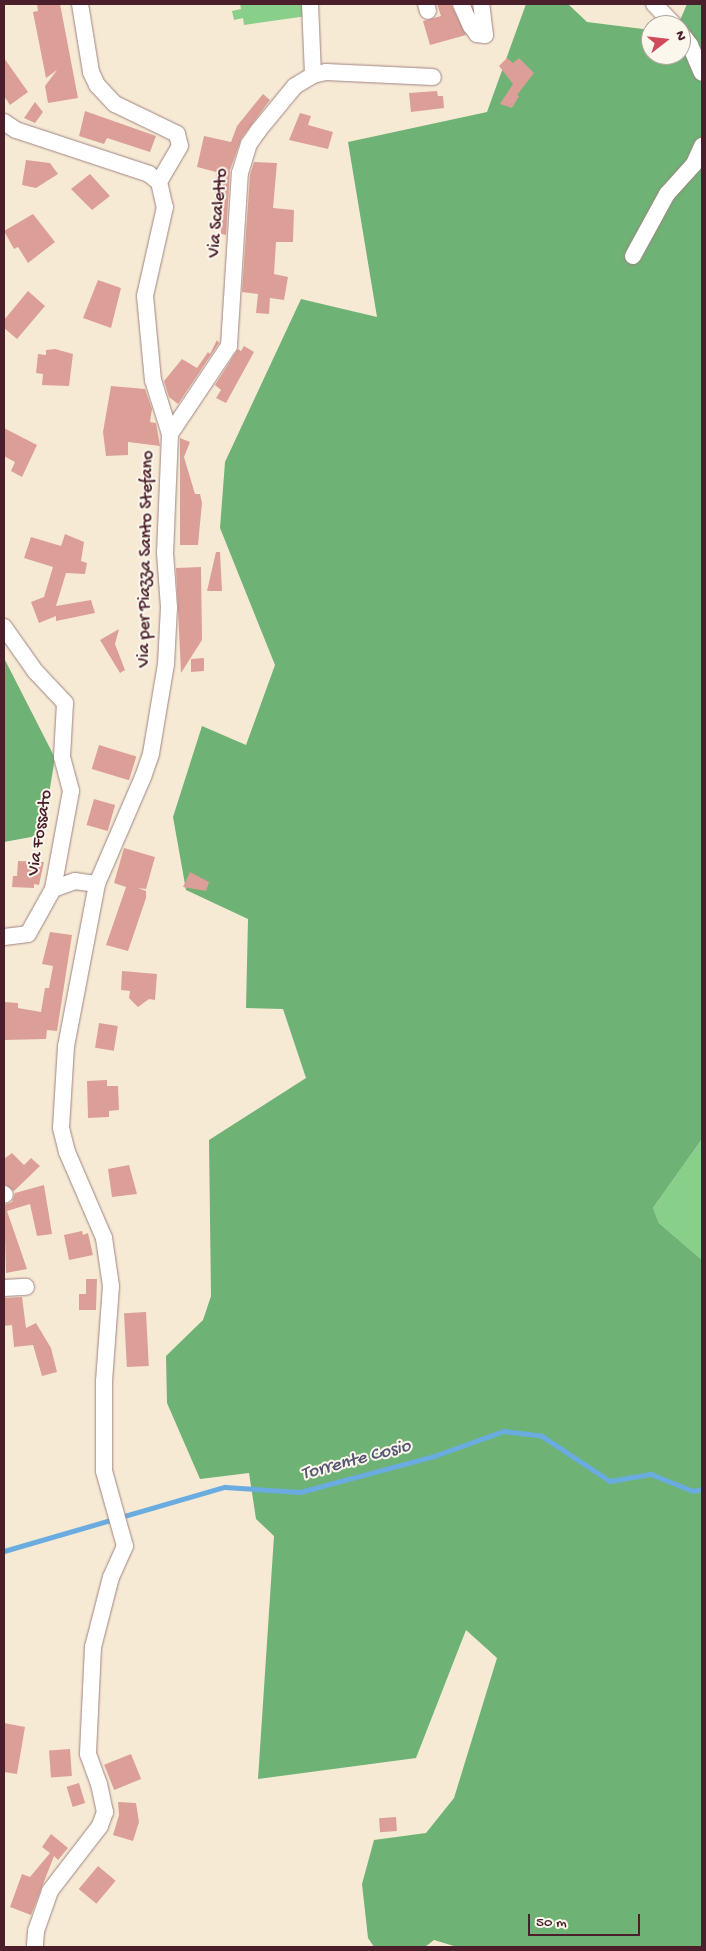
<!DOCTYPE html>
<html>
<head>
<meta charset="utf-8">
<style>
	body { margin:0 }
	#map { position:relative; width:706px; height:1951px; overflow:hidden; background:#f7ead5; font-family:"Gochi Hand",sans-serif }
	div>[style] { position:absolute }
	.green>* { inset:0; background:#88cf89 }
	.forest>* { inset:0; background:#6eb275 }
	.stream>* { height:4.5px; margin:-2.25px; padding:0 2.25px; transform-origin:2.25px; border-radius:2.25px; background:#6aacdf }
	.building>* { inset:0; background:#dc9f97; transform-origin:0 0 }
	.roads { filter:drop-shadow(0 0 1px #a08480) drop-shadow(0 0 1px #a08480) }
	.minor>* { height:16px; margin:-8px; padding:0 8px; transform-origin:8px; border-radius:8px; background:#fff }
	span { translate:-50% -50%; white-space:nowrap; text-align:center; line-height:1.15; -webkit-text-stroke:4px #fbf7ec; paint-order:stroke }
	.street-label { font-size:18px; color:#4a1f2b }
	.water-label { font-size:19px; color:#575773; font-style:italic }
	.frame { position:absolute; inset:0; border:5px solid #4a1f2b; pointer-events:none }
	.north { position:absolute; left:641px; top:15px; width:50px; height:50px; box-sizing:border-box; background:#fbf7ec; border:1px solid #b4a19f; border-radius:50%; rotate:74deg; font-size:14px; font-weight:700; line-height:20px; text-align:center; color:#4a1f2b }
	.north::after { content:''; display:block; margin:auto; width:18px; height:22px; background:#d1495b; clip-path:polygon(50% 0,100% 100%,50% 72%,0 100%) }
	.scale { position:absolute; left:528px; top:1914px; width:112px; height:22px; box-sizing:border-box; border:2px solid #4a1f2b; border-top:0; padding-left:6px; font-size:15px; line-height:18px; white-space:nowrap; color:#4a1f2b; -webkit-text-stroke:4px #fbf7ec; paint-order:stroke }
</style>
</head>
<body>
<div id="map">
	<div class="green">
		<i style="clip-path:polygon(240px 4px,305px 4px,307px 16px,244px 25px,243px 18px,234px 20px,232px 11px,241px 9px)"></i>
		<i style="clip-path:polygon(702px 1139px,702px 1260px,659px 1223px,653px 1208px)"></i>
	</div>
	<div class="forest">
		<i style="clip-path:polygon(526px 4px,568px 4px,587px 22px,651px 30px,651px 55px,681px 55px,681px 25px,678px 25px,687px 4px,702px 4px,702px 1139px,653px 1208px,659px 1223px,702px 1260px,702px 1947px,457px 1947px,434px 1940px,425px 1947px,374px 1947px,368px 1938px,362px 1884px,374px 1840px,426px 1833px,454px 1798px,497px 1658px,466px 1630px,416px 1758px,258px 1779px,274px 1536px,256px 1519px,249px 1473px,200px 1479px,167px 1403px,166px 1356px,203px 1320px,211px 1296px,209px 1140px,306px 1078px,283px 1009px,246px 1008px,248px 919px,186px 890px,173px 817px,202px 726px,246px 745px,275px 665px,220px 528px,225px 462px,301px 299px,377px 317px,348px 142px,487px 112px)"></i>
		<i style="clip-path:polygon(4px 658px,55px 758px,42px 835px,4px 842px)"></i>
	</div>
	<div class="stream">
		<i style="left:4px;top:1551px;width:230px;rotate:-16.2deg"></i>
		<i style="left:225px;top:1487px;width:75px;rotate:3.8deg"></i>
		<i style="left:300px;top:1492px;width:139px;rotate:-15deg"></i>
		<i style="left:434px;top:1456px;width:74px;rotate:-19.7deg"></i>
		<i style="left:504px;top:1431px;width:38px;rotate:7deg"></i>
		<i style="left:542px;top:1436px;width:82px;rotate:33.5deg"></i>
		<i style="left:610px;top:1481px;width:42px;rotate:-9.7deg"></i>
		<i style="left:651px;top:1474px;width:45px;rotate:22deg"></i>
		<i style="left:693px;top:1491px;width:9px;rotate:-13deg"></i>
	</div>
	<div class="building">
		<i style="clip-path:polygon(37px 4px,60px 4px,78px 98px,48px 103px,45px 86px,57px 70px,46px 78px,33px 12px,38px 11px)"></i>
		<i style="clip-path:polygon(437px 4px,451px 4px,466px 35px,430px 45px,423px 21px,441px 16px)"></i>
		<i style="clip-path:polygon(4px 58px,28px 92px,10px 105px,4px 96px)"></i>
		<i style="clip-path:polygon(507px 58px,513px 63px,519px 58px,534px 73px,517px 95px,519px 96px,512px 108px,500px 104px,513px 84px,499px 66px)"></i>
		<i style="clip-path:polygon(437px 91px,438px 96px,443px 96px,444px 108px,411px 112px,409px 93px)"></i>
		<i style="clip-path:polygon(263px 94px,270px 100px,241px 139px,230px 170px,226px 235px,221px 234px,221px 217px,214px 217px,216px 172px,197px 167px,204px 136px,231px 142px,237px 126px)"></i>
		<i style="clip-path:polygon(35px 102px,43px 112px,35px 123px,24px 118px)"></i>
		<i style="clip-path:polygon(85px 111px,156px 136px,150px 152px,107px 138px,104px 144px,79px 136px)"></i>
		<i style="clip-path:polygon(300px 113px,311px 116px,308px 125px,333px 132px,328px 149px,289px 140px)"></i>
		<i style="clip-path:polygon(26px 160px,50px 163px,58px 174px,36px 188px,22px 185px)"></i>
		<i style="clip-path:polygon(254px 162px,277px 163px,273px 208px,294px 210px,293px 242px,276px 242px,274px 274px,288px 277px,284px 300px,270px 298px,269px 314px,256px 313px,258px 294px,242px 292px,250px 175px)"></i>
		<i style="clip-path:polygon(90px 174px,110px 196px,92px 210px,71px 189px)"></i>
		<i style="clip-path:polygon(33px 214px,55px 242px,28px 263px,18px 247px,14px 249px,4px 231px)"></i>
		<i style="clip-path:polygon(98px 280px,121px 288px,111px 328px,83px 318px)"></i>
		<i style="clip-path:polygon(28px 291px,45px 306px,17px 339px,4px 328px,4px 320px)"></i>
		<i style="clip-path:polygon(217px 340px,219px 343px,178px 404px,169px 397px,164px 381px,182px 359px,197px 368px,208px 352px,210px 354px)"></i>
		<i style="clip-path:polygon(244px 346px,254px 352px,226px 403px,216px 398px,221px 390px,215px 385px,238px 349px,241px 351px)"></i>
		<i style="clip-path:polygon(55px 349px,73px 354px,69px 386px,42px 385px,43px 374px,36px 373px,38px 354px,46px 355px,46px 350px)"></i>
		<i style="clip-path:polygon(111px 386px,145px 389px,152px 409px,150px 422px,156px 423px,160px 446px,128px 442px,128px 455px,106px 456px,103px 432px)"></i>
		<i style="clip-path:polygon(4px 428px,37px 445px,22px 477px,11px 471px,15px 462px,4px 456px)"></i>
		<i style="clip-path:polygon(180px 438px,190px 442px,184px 457px,195px 494px,200px 494px,202px 503px,198px 545px,180px 545px)"></i>
		<i style="clip-path:polygon(65px 534px,84px 542px,81px 561px,87px 563px,85px 574px,66px 573px,56px 606px,91px 600px,95px 613px,56px 621px,56px 616px,39px 623px,31px 602px,44px 597px,53px 567px,24px 558px,31px 537px,61px 546px)"></i>
		<i style="clip-path:polygon(216px 552px,220px 552px,222px 591px,207px 591px)"></i>
		<i style="clip-path:polygon(201px 567px,202px 640px,181px 673px,176px 568px)"></i>
		<i style="clip-path:polygon(119px 629px,115px 644px,125px 670px,120px 673px,100px 640px)"></i>
		<i style="clip-path:polygon(204px 658px,204px 671px,191px 672px,191px 659px)"></i>
		<i style="left:99px;top:745px;width:39px;height:25px;rotate:17deg"></i>
		<i style="left:94px;top:799px;width:22px;height:27px;rotate:16deg"></i>
		<i style="clip-path:polygon(124px 848px,155px 857px,146px 889px,138px 888px,146px 891px,146px 898px,128px 951px,106px 945px,126px 887px,114px 883px)"></i>
		<i style="clip-path:polygon(18px 861px,44px 862px,39px 885px,34px 884px,34px 888px,12px 887px,13px 876px,17px 876px)"></i>
		<i style="clip-path:polygon(190px 872px,209px 882px,206px 891px,183px 887px)"></i>
		<i style="clip-path:polygon(50px 932px,72px 935px,57px 1031px,47px 1030px,46px 1039px,4px 1040px,4px 1002px,18px 1003px,18px 1008px,41px 1012px,45px 988px,49px 988px,53px 966px,42px 964px)"></i>
		<i style="clip-path:polygon(122px 971px,157px 974px,155px 1000px,149px 999px,138px 1007px,129px 998px,130px 991px,121px 990px)"></i>
		<i style="left:99px;top:1023px;width:19px;height:25px;rotate:9deg"></i>
		<i style="clip-path:polygon(107px 1080px,107px 1086px,118px 1086px,119px 1110px,109px 1111px,109px 1117px,88px 1118px,87px 1081px)"></i>
		<i style="clip-path:polygon(12px 1153px,24px 1165px,31px 1158px,40px 1166px,14px 1191px,4px 1184px,4px 1159px)"></i>
		<i style="clip-path:polygon(129px 1165px,137px 1194px,112px 1197px,108px 1169px)"></i>
		<i style="clip-path:polygon(44px 1185px,52px 1234px,37px 1236px,30px 1204px,7px 1211px,27px 1269px,6px 1273px,4px 1205px,12px 1202px,15px 1193px)"></i>
		<i style="clip-path:polygon(82px 1231px,83px 1235px,88px 1233px,93px 1255px,69px 1260px,64px 1235px)"></i>
		<i style="clip-path:polygon(86px 1279px,97px 1279px,96px 1310px,79px 1310px,79px 1294px,86px 1294px)"></i>
		<i style="clip-path:polygon(22px 1297px,26px 1328px,36px 1323px,51px 1348px,57px 1372px,42px 1376px,33px 1345px,14px 1347px,12px 1325px,4px 1326px,4px 1298px)"></i>
		<i style="left:146px;top:1312px;width:54px;height:22px;rotate:87deg"></i>
		<i style="clip-path:polygon(4px 1723px,25px 1727px,17px 1774px,4px 1772px)"></i>
		<i style="left:70px;top:1749px;width:27px;height:21px;rotate:86deg"></i>
		<i style="left:131px;top:1754px;width:27px;height:29px;rotate:68deg"></i>
		<i style="left:79px;top:1783px;width:21px;height:13px;rotate:73deg"></i>
		<i style="clip-path:polygon(118px 1802px,136px 1803px,139px 1822px,133px 1841px,113px 1835px,119px 1815px)"></i>
		<i style="left:396px;top:1817px;width:14px;height:17px;rotate:86deg"></i>
		<i style="clip-path:polygon(51px 1834px,68px 1848px,58px 1860px,54px 1856px,31px 1915px,10px 1907px,22px 1874px,30px 1877px,50px 1853px,42px 1847px)"></i>
		<i style="left:98px;top:1866px;width:23px;height:30px;rotate:40deg"></i>
	</div>
	<div class="roads">
		<div class="minor">
			<i style="left:80px;top:4px;width:69px;rotate:80.8deg"></i>
			<i style="left:91px;top:72px;width:14px;rotate:65deg"></i>
			<i style="left:97px;top:85px;width:26px;rotate:47deg"></i>
			<i style="left:115px;top:104px;width:69px;rotate:25.8deg"></i>
			<i style="left:177px;top:134px;width:12px;rotate:76deg"></i>
			<i style="left:180px;top:146px;width:42px;rotate:120.3deg"></i>
			<i style="left:426px;top:4px;width:7px;rotate:74deg"></i>
			<i style="left:461px;top:4px;width:24px;rotate:66deg"></i>
			<i style="left:471px;top:26px;width:10px;rotate:53deg"></i>
			<i style="left:477px;top:34px;width:8px;rotate:7deg"></i>
			<i style="left:485px;top:35px;width:31px;rotate:-97deg"></i>
			<i style="left:654px;top:4px;width:29px;rotate:46deg"></i>
			<i style="left:681px;top:33px;width:15px;rotate:53deg"></i>
			<i style="left:690px;top:45px;width:30px;rotate:67deg"></i>
			<i style="left:313px;top:75px;width:13px;rotate:-13deg"></i>
			<i style="left:326px;top:72px;width:107px;rotate:2.7deg"></i>
			<i style="left:4px;top:122px;width:14px;rotate:34deg"></i>
			<i style="left:16px;top:130px;width:140px;rotate:18.3deg"></i>
			<i style="left:149px;top:174px;width:13px;rotate:39deg"></i>
			<i style="left:159px;top:182px;width:26px;rotate:77deg"></i>
			<i style="left:165px;top:207px;width:91px;rotate:102.7deg"></i>
			<i style="left:145px;top:296px;width:84px;rotate:84.6deg"></i>
			<i style="left:153px;top:380px;width:57px;rotate:72.5deg"></i>
			<i style="left:170px;top:434px;width:119px;rotate:92.4deg"></i>
			<i style="left:165px;top:553px;width:54px;rotate:85.8deg"></i>
			<i style="left:169px;top:607px;width:57px;rotate:93deg"></i>
			<i style="left:166px;top:664px;width:91px;rotate:99.5deg"></i>
			<i style="left:151px;top:754px;width:24px;rotate:109deg"></i>
			<i style="left:143px;top:777px;width:116px;rotate:113.3deg"></i>
			<i style="left:97px;top:884px;width:165px;rotate:100.8deg"></i>
			<i style="left:66px;top:1046px;width:82px;rotate:93.5deg"></i>
			<i style="left:61px;top:1128px;width:25px;rotate:76deg"></i>
			<i style="left:67px;top:1152px;width:94px;rotate:66.7deg"></i>
			<i style="left:104px;top:1238px;width:49px;rotate:81.7deg"></i>
			<i style="left:111px;top:1286px;width:95px;rotate:94.2deg"></i>
			<i style="left:104px;top:1381px;width:90px;rotate:90deg"></i>
			<i style="left:104px;top:1471px;width:78px;rotate:74.4deg"></i>
			<i style="left:125px;top:1546px;width:34px;rotate:114deg"></i>
			<i style="left:111px;top:1577px;width:72px;rotate:104.4deg"></i>
			<i style="left:93px;top:1647px;width:107px;rotate:92.7deg"></i>
			<i style="left:88px;top:1754px;width:32px;rotate:70deg"></i>
			<i style="left:99px;top:1784px;width:29px;rotate:78deg"></i>
			<i style="left:105px;top:1812px;width:15px;rotate:110deg"></i>
			<i style="left:100px;top:1826px;width:82px;rotate:127.6deg"></i>
			<i style="left:50px;top:1891px;width:42px;rotate:109.3deg"></i>
			<i style="left:36px;top:1931px;width:16px;rotate:94deg"></i>
			<i style="left:633px;top:256px;width:71px;rotate:-61.3deg"></i>
			<i style="left:667px;top:194px;width:40px;rotate:-48deg"></i>
			<i style="left:694px;top:164px;width:20px;rotate:-66deg"></i>
			<i style="left:170px;top:434px;width:106px;rotate:-56.2deg"></i>
			<i style="left:229px;top:346px;width:173px;rotate:-86.4deg"></i>
			<i style="left:240px;top:173px;width:30px;rotate:-73deg"></i>
			<i style="left:249px;top:144px;width:16px;rotate:-55deg"></i>
			<i style="left:258px;top:131px;width:58px;rotate:-50.6deg"></i>
			<i style="left:295px;top:86px;width:21px;rotate:-31deg"></i>
			<i style="left:313px;top:75px;width:71px;rotate:-92.4deg"></i>
			<i style="left:4px;top:627px;width:54px;rotate:54.8deg"></i>
			<i style="left:35px;top:671px;width:44px;rotate:46.8deg"></i>
			<i style="left:65px;top:703px;width:54px;rotate:93.2deg"></i>
			<i style="left:62px;top:757px;width:35px;rotate:75deg"></i>
			<i style="left:71px;top:791px;width:100px;rotate:100.4deg"></i>
			<i style="left:4px;top:937px;width:24px;rotate:-7deg"></i>
			<i style="left:28px;top:934px;width:51px;rotate:-60.9deg"></i>
			<i style="left:53px;top:889px;width:23px;rotate:-20deg"></i>
			<i style="left:75px;top:881px;width:22px;rotate:8deg"></i>
			<i style="left:4px;top:1194px;width:1px;rotate:45deg"></i>
			<i style="left:4px;top:1288px;width:22px;rotate:-3deg"></i>
		</div>
	</div>
	<div class="street-label">
		<span style="left:219px;top:213px;rotate:-85deg">Via Scaletto</span>
		<span style="left:147px;top:559px;rotate:-89deg">Via per Piazza Santo Stefano</span>
		<span style="left:41px;top:833px;rotate:-81deg">Via Fossato</span>
	</div>
	<div class="water-label">
		<span style="left:356px;top:1461px;rotate:-15deg">Torrente Cosio</span>
	</div>
	<div class="frame"></div>
	<div class="north">N</div>
	<div class="scale">50 m</div>
</div>
</body>
</html>
